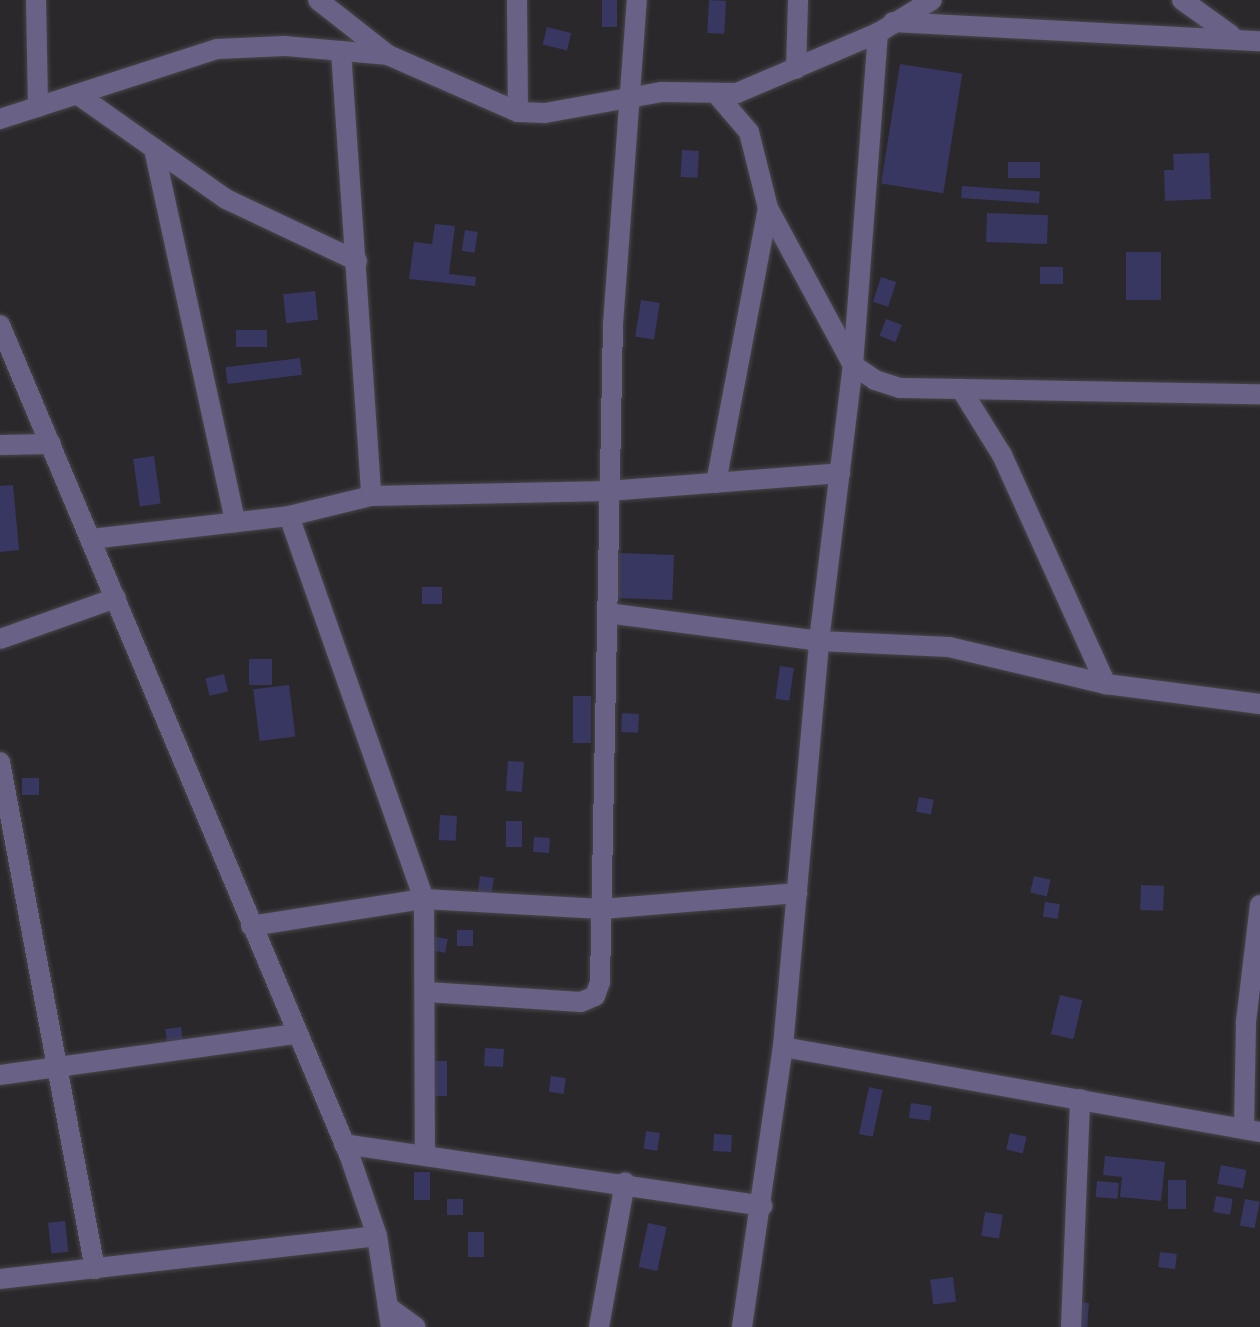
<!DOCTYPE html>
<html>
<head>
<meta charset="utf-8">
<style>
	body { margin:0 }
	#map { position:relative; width:1260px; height:1327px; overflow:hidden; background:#2b282b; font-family:Spectral,serif }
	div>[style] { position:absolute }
	.building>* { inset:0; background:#373761; transform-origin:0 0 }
	.roads { filter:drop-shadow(0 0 2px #494649) drop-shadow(0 0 2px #494649) }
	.minor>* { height:20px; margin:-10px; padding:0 10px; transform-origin:10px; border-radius:10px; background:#6a6187 }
	.tertiary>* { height:20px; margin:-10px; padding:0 10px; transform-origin:10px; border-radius:10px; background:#6a6187 }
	span { translate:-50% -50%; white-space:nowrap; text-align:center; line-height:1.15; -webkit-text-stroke:8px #131213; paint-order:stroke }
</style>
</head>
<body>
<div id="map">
	<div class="building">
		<i style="left:602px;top:0;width:15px;height:27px"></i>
		<i style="left:709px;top:0;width:17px;height:33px;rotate:3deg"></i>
		<i style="left:547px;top:27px;width:25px;height:18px;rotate:14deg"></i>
		<i style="left:900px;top:64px;width:63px;height:121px;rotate:9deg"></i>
		<i style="left:682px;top:150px;width:17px;height:27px;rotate:3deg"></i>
		<i style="clip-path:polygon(1209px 153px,1211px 199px,1165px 201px,1164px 170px,1174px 170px,1173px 154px)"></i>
		<i style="left:1008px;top:162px;width:32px;height:16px"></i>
		<i style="left:962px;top:186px;width:78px;height:12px;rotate:4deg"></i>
		<i style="left:987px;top:213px;width:61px;height:29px;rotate:2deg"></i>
		<i style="clip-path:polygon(435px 224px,455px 226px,449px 274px,476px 277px,475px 286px,409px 279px,414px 242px,432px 244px)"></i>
		<i style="left:465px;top:230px;width:13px;height:21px;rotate:9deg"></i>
		<i style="left:1126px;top:252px;width:35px;height:48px"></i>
		<i style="left:1040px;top:267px;width:23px;height:17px"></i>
		<i style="left:881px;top:277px;width:16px;height:26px;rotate:18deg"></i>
		<i style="left:315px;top:291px;width:29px;height:32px;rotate:84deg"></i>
		<i style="left:641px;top:300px;width:19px;height:37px;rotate:9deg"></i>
		<i style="left:886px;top:319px;width:17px;height:18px;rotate:21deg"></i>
		<i style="left:236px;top:330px;width:31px;height:17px"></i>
		<i style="left:300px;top:358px;width:17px;height:75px;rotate:83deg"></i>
		<i style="left:154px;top:456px;width:48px;height:21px;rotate:82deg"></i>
		<i style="clip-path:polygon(13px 485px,19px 550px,0 552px,0 486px)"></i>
		<i style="left:619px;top:553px;width:55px;height:45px;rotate:2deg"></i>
		<i style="left:422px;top:587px;width:20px;height:17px"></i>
		<i style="left:249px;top:659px;width:23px;height:26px"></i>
		<i style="left:780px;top:666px;width:14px;height:33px;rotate:8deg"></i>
		<i style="left:224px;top:674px;width:18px;height:19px;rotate:77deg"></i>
		<i style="left:289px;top:685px;width:52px;height:36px;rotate:83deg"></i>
		<i style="left:573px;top:696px;width:18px;height:47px"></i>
		<i style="left:622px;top:713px;width:17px;height:19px;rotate:3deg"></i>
		<i style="left:508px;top:761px;width:16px;height:30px;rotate:4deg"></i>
		<i style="left:22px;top:778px;width:17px;height:17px"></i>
		<i style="left:919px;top:797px;width:15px;height:15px;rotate:11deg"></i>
		<i style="left:440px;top:815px;width:17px;height:25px;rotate:3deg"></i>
		<i style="left:506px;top:821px;width:16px;height:26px"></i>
		<i style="left:534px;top:837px;width:16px;height:15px;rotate:4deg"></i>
		<i style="left:480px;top:876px;width:14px;height:16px;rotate:8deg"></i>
		<i style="left:1034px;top:876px;width:17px;height:17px;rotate:13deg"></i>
		<i style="left:1141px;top:885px;width:23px;height:25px;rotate:2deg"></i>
		<i style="left:1045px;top:902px;width:15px;height:15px;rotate:8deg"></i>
		<i style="left:457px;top:930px;width:16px;height:16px"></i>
		<i style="left:431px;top:936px;width:17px;height:14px;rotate:10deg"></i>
		<i style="left:1060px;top:995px;width:23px;height:40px;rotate:13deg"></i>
		<i style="left:181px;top:1027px;width:15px;height:16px;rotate:82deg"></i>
		<i style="left:485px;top:1048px;width:19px;height:18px;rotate:3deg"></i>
		<i style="left:435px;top:1061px;width:12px;height:35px"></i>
		<i style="left:551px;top:1076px;width:15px;height:16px;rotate:8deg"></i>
		<i style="left:869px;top:1087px;width:14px;height:48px;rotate:12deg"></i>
		<i style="left:911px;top:1103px;width:21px;height:15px;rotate:8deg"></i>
		<i style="left:646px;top:1131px;width:14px;height:18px;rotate:8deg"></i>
		<i style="left:1010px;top:1133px;width:17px;height:17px;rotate:13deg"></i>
		<i style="left:714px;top:1134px;width:18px;height:17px;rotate:3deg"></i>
		<i style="clip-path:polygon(1105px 1156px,1165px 1162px,1161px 1201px,1120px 1197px,1122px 1177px,1103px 1175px)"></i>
		<i style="left:1221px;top:1165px;width:26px;height:19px;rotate:11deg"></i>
		<i style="left:414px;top:1172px;width:16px;height:28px"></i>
		<i style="left:1168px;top:1180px;width:18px;height:29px"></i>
		<i style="left:1097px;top:1181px;width:22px;height:16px;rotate:5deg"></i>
		<i style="left:1216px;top:1196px;width:17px;height:16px;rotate:10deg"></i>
		<i style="left:447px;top:1199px;width:16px;height:16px"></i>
		<i style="left:1245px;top:1199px;width:15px;height:27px;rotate:11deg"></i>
		<i style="left:985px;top:1212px;width:18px;height:24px;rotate:9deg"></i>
		<i style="left:65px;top:1221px;width:31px;height:17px;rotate:84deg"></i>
		<i style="left:648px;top:1223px;width:19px;height:45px;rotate:12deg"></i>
		<i style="left:468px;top:1232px;width:16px;height:25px"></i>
		<i style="left:1160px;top:1252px;width:17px;height:15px;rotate:7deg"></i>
		<i style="left:953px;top:1277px;width:25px;height:23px;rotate:83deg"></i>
		<i style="left:1073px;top:1302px;width:16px;height:25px;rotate:4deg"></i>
	</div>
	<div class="roads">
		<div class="minor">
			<i style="left:36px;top:0;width:107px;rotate:88.9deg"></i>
			<i style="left:318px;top:0;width:89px;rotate:38.2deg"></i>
			<i style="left:388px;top:55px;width:142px;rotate:23.7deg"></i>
			<i style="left:518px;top:112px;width:27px;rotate:2deg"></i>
			<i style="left:545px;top:113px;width:119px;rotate:-10.2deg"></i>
			<i style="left:662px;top:92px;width:75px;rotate:0.8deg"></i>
			<i style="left:737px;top:93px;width:153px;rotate:-23.1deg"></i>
			<i style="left:878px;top:33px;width:63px;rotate:-31.4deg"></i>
			<i style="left:517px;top:0;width:112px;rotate:89.5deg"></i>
			<i style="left:1182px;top:0;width:60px;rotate:35.5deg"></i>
			<i style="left:893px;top:22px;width:367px;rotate:3deg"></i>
			<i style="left:341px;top:51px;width:446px;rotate:86.1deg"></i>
			<i style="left:796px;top:69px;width:69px;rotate:-88.3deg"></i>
			<i style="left:77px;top:94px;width:182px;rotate:35.2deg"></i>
			<i style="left:226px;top:199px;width:145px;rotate:25.3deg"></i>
			<i style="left:719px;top:97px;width:46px;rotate:49.4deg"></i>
			<i style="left:749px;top:132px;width:78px;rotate:76deg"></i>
			<i style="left:768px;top:208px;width:179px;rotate:61.6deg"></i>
			<i style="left:853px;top:365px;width:27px;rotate:34deg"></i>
			<i style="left:875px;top:380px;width:26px;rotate:18deg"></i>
			<i style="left:900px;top:388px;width:360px;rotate:1deg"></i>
			<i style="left:0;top:119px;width:228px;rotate:-17.9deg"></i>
			<i style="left:217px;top:49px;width:68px;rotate:-2.5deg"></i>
			<i style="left:285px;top:46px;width:103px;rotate:5deg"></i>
			<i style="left:154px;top:149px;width:382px;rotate:77.7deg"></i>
			<i style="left:961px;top:389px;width:78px;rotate:58.2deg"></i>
			<i style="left:1002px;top:455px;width:252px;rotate:65.6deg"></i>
			<i style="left:0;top:445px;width:51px;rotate:-1.1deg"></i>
			<i style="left:716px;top:483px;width:280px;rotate:-79.3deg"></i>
			<i style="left:289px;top:516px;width:406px;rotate:70.6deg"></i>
			<i style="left:424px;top:899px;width:255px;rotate:89.8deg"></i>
			<i style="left:91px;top:539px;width:199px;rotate:-6.6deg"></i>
			<i style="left:289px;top:516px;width:84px;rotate:-13.7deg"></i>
			<i style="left:371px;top:496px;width:237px;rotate:-1.2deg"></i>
			<i style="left:608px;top:491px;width:233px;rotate:-4.4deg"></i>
			<i style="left:607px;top:613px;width:214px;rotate:7.5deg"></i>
			<i style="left:819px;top:641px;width:130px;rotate:2.6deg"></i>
			<i style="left:949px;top:647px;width:161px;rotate:13.3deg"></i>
			<i style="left:1106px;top:684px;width:155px;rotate:7.4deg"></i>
			<i style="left:0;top:639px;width:123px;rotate:-19.5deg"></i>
			<i style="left:0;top:762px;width:516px;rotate:79.39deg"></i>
			<i style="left:251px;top:926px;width:175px;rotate:-8.9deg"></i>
			<i style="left:424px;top:899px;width:178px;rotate:3.2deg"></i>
			<i style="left:602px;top:909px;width:196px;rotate:-4.7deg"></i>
			<i style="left:427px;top:992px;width:154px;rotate:3.7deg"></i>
			<i style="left:581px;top:1002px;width:15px;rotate:-23deg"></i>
			<i style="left:595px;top:996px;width:15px;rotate:-70deg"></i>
			<i style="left:600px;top:982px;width:658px;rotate:-88.87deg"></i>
			<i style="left:613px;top:324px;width:325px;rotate:-85.8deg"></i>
			<i style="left:783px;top:1047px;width:485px;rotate:10.1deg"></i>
			<i style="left:0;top:1075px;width:298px;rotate:-7.9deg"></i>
			<i style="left:1244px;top:1128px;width:106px;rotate:-88.9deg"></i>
			<i style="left:1246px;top:1022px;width:118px;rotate:-83.2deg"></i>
			<i style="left:344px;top:1144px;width:423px;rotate:8.4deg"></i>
			<i style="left:0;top:1279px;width:379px;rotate:-6.5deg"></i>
			<i style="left:388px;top:1307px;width:34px;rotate:36deg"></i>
			<i style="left:599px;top:1327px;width:147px;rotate:-79.8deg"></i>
			<i style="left:742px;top:1327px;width:283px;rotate:-81.7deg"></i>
			<i style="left:783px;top:1047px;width:408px;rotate:-84.9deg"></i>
			<i style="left:819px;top:641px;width:278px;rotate:-83deg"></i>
			<i style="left:853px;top:365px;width:333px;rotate:-85.7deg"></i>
			<i style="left:1071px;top:1327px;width:228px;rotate:-87.7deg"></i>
		</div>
		<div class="tertiary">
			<i style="left:0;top:325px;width:903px;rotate:67.18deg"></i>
			<i style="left:350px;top:1157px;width:83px;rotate:71.1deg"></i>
			<i style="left:377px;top:1236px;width:92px;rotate:81.3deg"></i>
		</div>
	</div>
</div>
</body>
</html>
